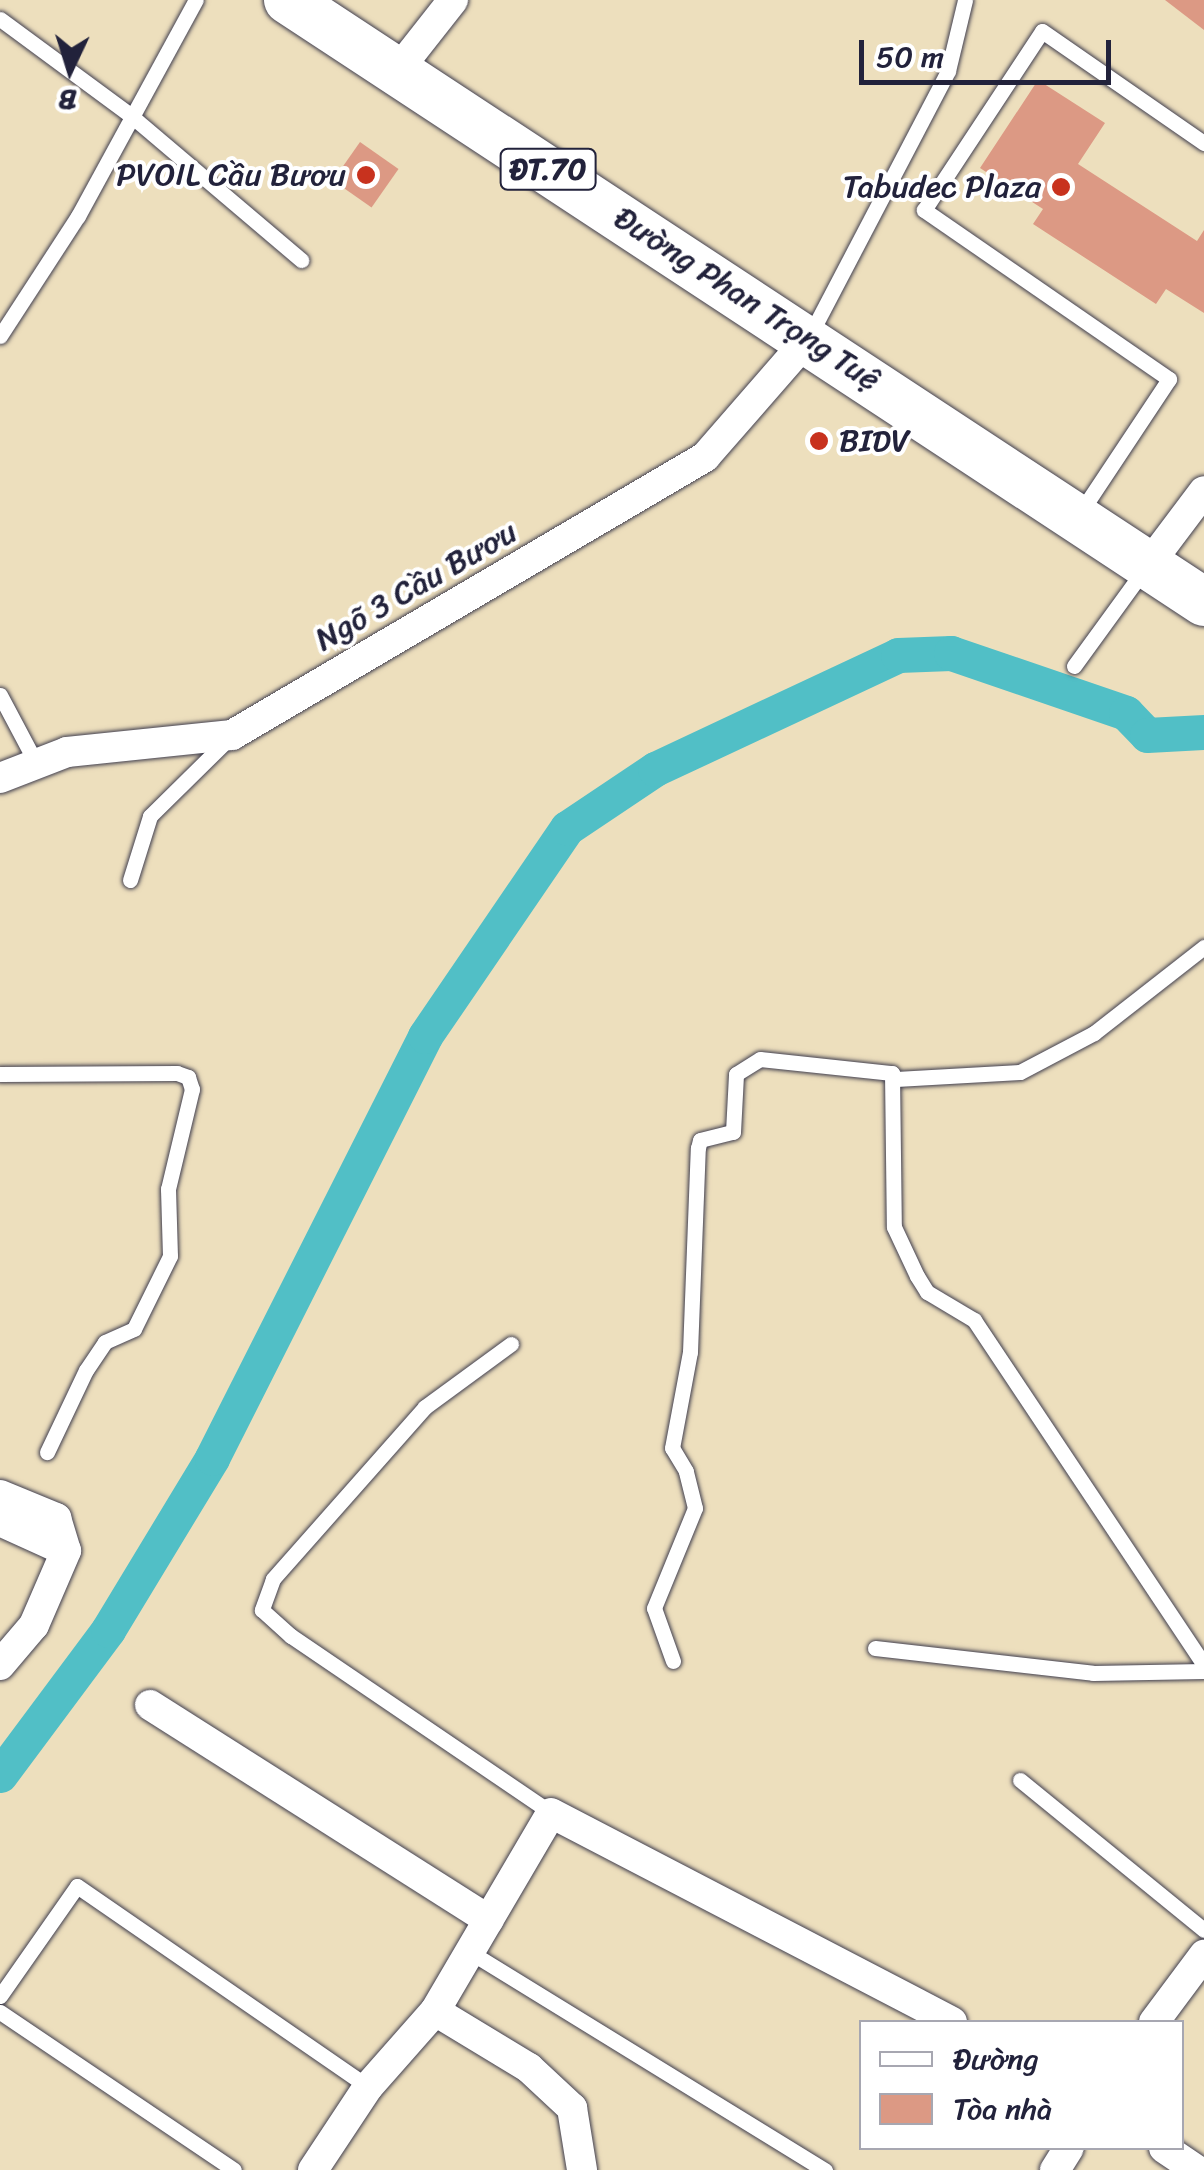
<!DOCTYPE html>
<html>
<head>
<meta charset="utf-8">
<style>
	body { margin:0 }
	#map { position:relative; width:1204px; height:2170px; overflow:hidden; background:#eddfbd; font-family:Sriracha,sans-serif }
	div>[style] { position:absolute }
	.canal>* { height:35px; margin:-17.5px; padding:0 17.5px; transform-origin:17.5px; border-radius:17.5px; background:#51bfc6 }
	.building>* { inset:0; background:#dc9984; transform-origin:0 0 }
	.roads { filter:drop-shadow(0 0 2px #403e4e) drop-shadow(0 0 2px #403e4e) }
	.lane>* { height:15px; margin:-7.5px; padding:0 7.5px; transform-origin:7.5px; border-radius:7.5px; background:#fff }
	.street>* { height:30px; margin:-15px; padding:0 15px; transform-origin:15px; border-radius:15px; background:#fff }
	.primary>* { height:48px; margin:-24px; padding:0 24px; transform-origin:24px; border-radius:24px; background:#fff }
	.dots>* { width:28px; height:28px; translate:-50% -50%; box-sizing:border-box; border:5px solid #fff; border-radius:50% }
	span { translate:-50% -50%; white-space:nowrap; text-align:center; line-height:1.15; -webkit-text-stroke:8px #fff; paint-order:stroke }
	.shield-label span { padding:2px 8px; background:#fff; border:2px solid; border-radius:8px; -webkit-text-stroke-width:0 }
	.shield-label { font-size:30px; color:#22223b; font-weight:700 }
	.poi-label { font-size:32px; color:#22223b }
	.right { translate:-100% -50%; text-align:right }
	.left { translate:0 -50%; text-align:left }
	.street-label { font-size:32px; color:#22223b }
	.legend { position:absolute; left:859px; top:2020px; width:325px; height:130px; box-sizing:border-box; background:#fff; border:2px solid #a7a7b1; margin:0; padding:12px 18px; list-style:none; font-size:30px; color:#22223b }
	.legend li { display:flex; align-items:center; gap:20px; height:50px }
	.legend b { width:50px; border:2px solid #a7a7b1 }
	.north { position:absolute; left:20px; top:20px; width:100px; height:100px; -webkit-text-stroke:8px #fff; paint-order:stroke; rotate:184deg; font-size:28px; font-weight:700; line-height:40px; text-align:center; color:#22223b }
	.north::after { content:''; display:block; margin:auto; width:35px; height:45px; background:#22223b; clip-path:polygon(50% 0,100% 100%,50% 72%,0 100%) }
	.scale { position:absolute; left:859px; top:40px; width:252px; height:45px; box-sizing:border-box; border:5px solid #22223b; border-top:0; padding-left:12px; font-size:30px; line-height:35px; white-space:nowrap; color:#22223b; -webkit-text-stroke:8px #fff; paint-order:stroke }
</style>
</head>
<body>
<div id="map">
	<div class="canal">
		<i style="left:0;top:1775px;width:181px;rotate:-53.3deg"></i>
		<i style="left:108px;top:1630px;width:201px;rotate:-58.8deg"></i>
		<i style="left:212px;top:1458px;width:473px;rotate:-63.2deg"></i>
		<i style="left:425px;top:1036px;width:252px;rotate:-55.7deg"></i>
		<i style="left:567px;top:828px;width:106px;rotate:-33.8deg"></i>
		<i style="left:655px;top:769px;width:268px;rotate:-25.1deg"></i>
		<i style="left:898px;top:655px;width:53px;rotate:-2.2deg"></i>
		<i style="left:951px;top:653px;width:185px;rotate:18.9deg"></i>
		<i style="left:1126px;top:713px;width:30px;rotate:46deg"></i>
		<i style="left:1147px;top:735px;width:57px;rotate:-3deg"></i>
	</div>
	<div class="building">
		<i style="clip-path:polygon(1165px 0,1204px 0,1204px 30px)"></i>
		<i style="clip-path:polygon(1038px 80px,1105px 123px,1078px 164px,1197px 241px,1204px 230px,1204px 313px,1166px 289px,1156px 304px,1033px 224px,1043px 209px,980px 168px)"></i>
		<i style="left:360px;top:142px;width:47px;height:47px;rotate:35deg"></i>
	</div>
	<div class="roads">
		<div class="lane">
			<i style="left:0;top:19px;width:160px;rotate:36.4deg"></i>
			<i style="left:129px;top:114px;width:226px;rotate:40.3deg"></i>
			<i style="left:810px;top:335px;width:298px;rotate:-62.4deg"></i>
			<i style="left:948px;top:71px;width:73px;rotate:-76.5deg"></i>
			<i style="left:0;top:336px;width:143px;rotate:-57deg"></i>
			<i style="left:78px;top:216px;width:246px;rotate:-61.4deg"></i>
			<i style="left:1080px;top:513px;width:161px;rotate:-56.4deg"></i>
			<i style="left:1169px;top:379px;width:298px;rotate:-145.4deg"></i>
			<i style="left:924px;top:210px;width:214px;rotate:-56.6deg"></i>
			<i style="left:1042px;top:31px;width:197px;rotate:34.7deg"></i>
			<i style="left:1074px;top:666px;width:117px;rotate:-54deg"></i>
			<i style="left:0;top:695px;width:75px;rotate:62.1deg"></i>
			<i style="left:130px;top:880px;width:67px;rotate:-72.6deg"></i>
			<i style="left:150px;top:816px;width:111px;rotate:-44.6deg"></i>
			<i style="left:0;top:1074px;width:177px;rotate:-0.3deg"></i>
			<i style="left:177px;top:1073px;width:12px;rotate:20deg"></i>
			<i style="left:188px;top:1077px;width:13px;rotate:72deg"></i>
			<i style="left:192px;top:1089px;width:103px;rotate:103.5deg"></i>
			<i style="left:168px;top:1189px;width:67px;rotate:88.3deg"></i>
			<i style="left:170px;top:1256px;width:81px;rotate:116.3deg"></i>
			<i style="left:134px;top:1329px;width:32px;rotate:156deg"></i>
			<i style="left:105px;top:1342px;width:34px;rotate:124deg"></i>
			<i style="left:86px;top:1370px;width:91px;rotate:115.4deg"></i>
			<i style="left:896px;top:1079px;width:124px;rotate:-3.2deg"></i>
			<i style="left:1020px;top:1072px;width:84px;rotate:-27.8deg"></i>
			<i style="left:1094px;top:1033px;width:140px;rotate:-38deg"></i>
			<i style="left:511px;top:1344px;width:107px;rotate:143.8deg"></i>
			<i style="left:425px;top:1407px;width:230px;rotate:131.5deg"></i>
			<i style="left:273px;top:1579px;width:33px;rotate:110deg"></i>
			<i style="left:262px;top:1610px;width:39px;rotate:42deg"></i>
			<i style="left:291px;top:1636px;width:315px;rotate:34.2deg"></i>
			<i style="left:875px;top:1648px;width:219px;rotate:6.5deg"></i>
			<i style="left:1093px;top:1673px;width:111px;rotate:-1deg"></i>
			<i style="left:673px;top:1661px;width:56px;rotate:-109.7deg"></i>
			<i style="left:654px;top:1608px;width:108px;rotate:-67.7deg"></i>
			<i style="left:695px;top:1508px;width:38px;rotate:-104deg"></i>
			<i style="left:686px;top:1471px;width:27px;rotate:-121deg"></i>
			<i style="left:672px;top:1448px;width:98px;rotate:-79.4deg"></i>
			<i style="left:690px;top:1352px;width:204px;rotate:-87.8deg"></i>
			<i style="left:698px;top:1148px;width:8px;rotate:-76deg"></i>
			<i style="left:700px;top:1140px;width:34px;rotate:-14deg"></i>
			<i style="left:733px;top:1132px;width:58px;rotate:-87deg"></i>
			<i style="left:736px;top:1074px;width:28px;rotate:-32deg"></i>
			<i style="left:760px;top:1059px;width:133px;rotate:6.1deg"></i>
			<i style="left:892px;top:1073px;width:154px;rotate:89.3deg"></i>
			<i style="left:894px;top:1227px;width:54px;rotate:64.9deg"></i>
			<i style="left:917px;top:1276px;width:19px;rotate:58deg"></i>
			<i style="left:927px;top:1292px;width:55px;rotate:30.8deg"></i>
			<i style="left:974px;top:1320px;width:415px;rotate:56.3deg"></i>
			<i style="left:1020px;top:1780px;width:237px;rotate:39.2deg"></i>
			<i style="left:470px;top:1952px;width:417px;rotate:31.6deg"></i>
			<i style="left:0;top:1996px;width:134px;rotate:-55deg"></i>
			<i style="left:77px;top:1886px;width:354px;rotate:34.6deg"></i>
			<i style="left:0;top:2012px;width:282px;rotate:34deg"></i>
		</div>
		<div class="street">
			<i style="left:398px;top:70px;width:89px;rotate:-51.8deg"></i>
			<i style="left:1149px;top:564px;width:91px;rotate:-53deg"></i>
			<i style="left:0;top:778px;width:72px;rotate:-21.2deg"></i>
			<i style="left:67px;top:752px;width:166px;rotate:-5.9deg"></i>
			<i style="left:232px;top:735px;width:549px;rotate:-30.44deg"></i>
			<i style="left:705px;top:457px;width:157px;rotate:-48.9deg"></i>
			<i style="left:0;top:1495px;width:61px;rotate:22.3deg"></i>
			<i style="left:56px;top:1518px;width:34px;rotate:73deg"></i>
			<i style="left:0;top:1521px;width:72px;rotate:24.4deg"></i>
			<i style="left:0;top:1665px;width:52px;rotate:-49.6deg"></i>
			<i style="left:34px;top:1625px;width:81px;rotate:-66.6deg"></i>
			<i style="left:150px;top:1705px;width:401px;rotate:32.4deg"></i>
			<i style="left:435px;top:2011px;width:110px;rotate:31.2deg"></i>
			<i style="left:529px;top:2068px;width:59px;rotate:42.9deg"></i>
			<i style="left:572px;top:2108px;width:63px;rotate:80.8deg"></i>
			<i style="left:1154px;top:2022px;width:84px;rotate:-53.3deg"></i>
			<i style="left:1164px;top:2148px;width:40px;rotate:34deg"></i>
			<i style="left:313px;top:2170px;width:100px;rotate:-56.5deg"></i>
			<i style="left:368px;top:2087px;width:101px;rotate:-48.6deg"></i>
			<i style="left:435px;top:2011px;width:229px;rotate:-59.6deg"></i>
			<i style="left:551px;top:1813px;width:452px;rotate:27.5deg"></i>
			<i style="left:1055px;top:2170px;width:26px;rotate:-58deg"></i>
		</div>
		<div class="primary">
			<i style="left:288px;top:0;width:1096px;rotate:33.31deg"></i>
		</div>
	</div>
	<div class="dots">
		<i style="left:366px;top:175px;background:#c8321e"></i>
		<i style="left:1061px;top:187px;background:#c8321e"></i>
		<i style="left:819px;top:441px;background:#c8321e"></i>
	</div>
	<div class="shield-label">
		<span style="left:548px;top:169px">ĐT.70</span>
	</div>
	<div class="poi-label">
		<span class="right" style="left:346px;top:175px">PVOIL Cầu Bươu</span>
		<span class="right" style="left:1041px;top:187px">Tabudec Plaza</span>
		<span class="left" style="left:839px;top:441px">BIDV</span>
	</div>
	<div class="street-label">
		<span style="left:747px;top:299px;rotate:33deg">Đường Phan Trọng Tuệ</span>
		<span style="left:416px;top:586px;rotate:-30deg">Ngõ 3 Cầu Bươu</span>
	</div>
	<ul class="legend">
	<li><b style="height:12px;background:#fff"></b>Đường</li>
	<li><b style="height:28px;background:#dc9984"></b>Tòa nhà</li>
	</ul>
	<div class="north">B</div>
	<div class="scale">50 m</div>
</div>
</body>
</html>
